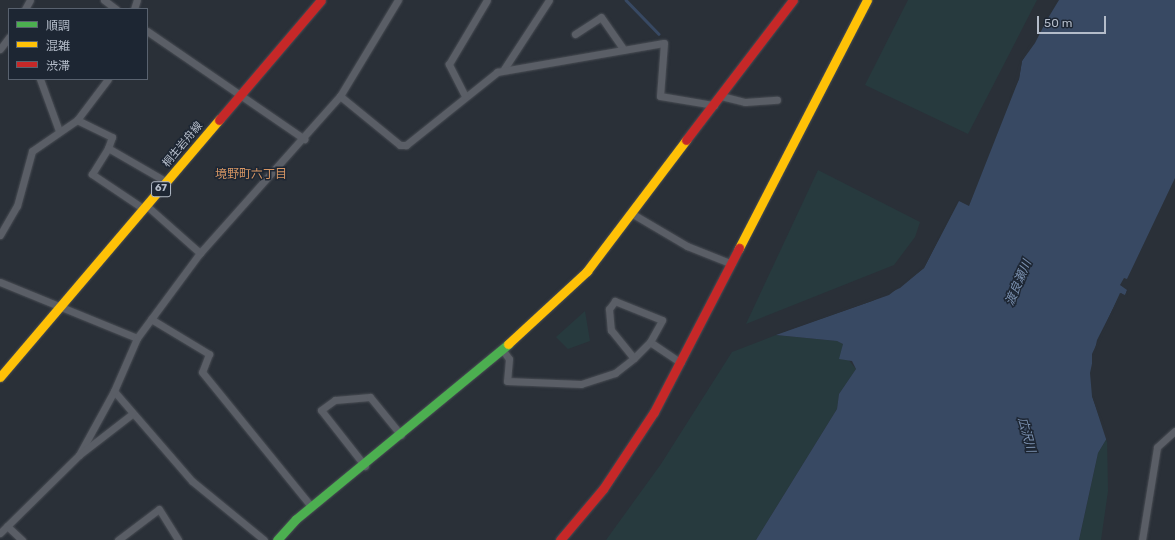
<!DOCTYPE html>
<html>
<head>
<meta charset="utf-8">
<style>
	body { margin:0 }
	#map { position:relative; width:1175px; height:540px; overflow:hidden; background:#2a3038; font-family:Rubik,"Noto Sans JP",sans-serif }
	div>[style] { position:absolute }
	.green>* { inset:0; background:#273a3e }
	.water>* { inset:0; background:#384963 }
	.pier>* { inset:0; background:#2a3038 }
	.stream>* { height:2.5px; margin:-1.25px; padding:0 1.25px; transform-origin:1.25px; border-radius:1.25px; background:#384963 }
	.roads { filter:drop-shadow(0 0 1px #484c53) drop-shadow(0 0 1px #484c53) }
	.street>* { height:7px; margin:-3.5px; padding:0 3.5px; transform-origin:3.5px; border-radius:3.5px; background:#5a5e66 }
	.fast>* { height:9px; margin:-4.5px; padding:0 4.5px; transform-origin:4.5px; border-radius:4.5px; background:#4caf50 }
	.slow>* { height:9px; margin:-4.5px; padding:0 4.5px; transform-origin:4.5px; border-radius:4.5px; background:#ffc107 }
	.jam>* { height:9px; margin:-4.5px; padding:0 4.5px; transform-origin:4.5px; border-radius:4.5px; background:#c62828 }
	span { translate:-50% -50%; white-space:nowrap; text-align:center; line-height:1.15; -webkit-text-stroke:3px #1d2633; paint-order:stroke }
	.shield-label span { padding:1px 3px; background:#1d2633; border:1px solid; border-radius:3px; -webkit-text-stroke-width:0 }
	.shield-label { font-size:10px; color:#b4bcc9; font-weight:700 }
	.street-label { font-size:11px; color:#b4bcc9 }
	.neighbourhood-label { font-size:12px; color:#d59563 }
	.water-label { font-size:12px; color:#7c92b1; font-style:italic }
	.legend { position:absolute; left:8px; top:8px; width:140px; height:72px; box-sizing:border-box; background:#1d2633; border:1px solid #59626f; margin:0; padding:5px 7px; list-style:none; font-size:12px; color:#b4bcc9 }
	.legend li { display:flex; align-items:center; gap:8px; height:20px }
	.legend b { width:20px; border:1px solid #59626f }
	.scale { position:absolute; left:1037px; top:16px; width:69px; height:18px; box-sizing:border-box; border:2px solid #b4bcc9; border-top:0; padding-left:5px; font-size:12px; line-height:14px; white-space:nowrap; color:#b4bcc9; -webkit-text-stroke:3px #1d2633; paint-order:stroke }
</style>
</head>
<body>
<div id="map">
	<div class="green">
		<i style="clip-path:polygon(908px 0,1037px 0,968px 134px,865px 85px)"></i>
		<i style="clip-path:polygon(818px 170px,920px 222px,915px 237px,894px 265px,746px 324px)"></i>
		<i style="clip-path:polygon(585px 311px,590px 341px,568px 349px,556px 337px)"></i>
		<i style="clip-path:polygon(776px 335px,837px 341px,843px 344px,842px 352px,856px 369px,839px 394px,837px 409px,756px 540px,606px 540px,661px 464px,732px 352px)"></i>
		<i style="clip-path:polygon(1107px 438px,1108px 491px,1101px 540px,1079px 540px,1098px 453px)"></i>
	</div>
	<div class="water">
		<i style="clip-path:polygon(1059px 0,1175px 0,1175px 178px,1127px 279px,1124px 278px,1120px 285px,1127px 290px,1125px 296px,1121px 293px,1097px 340px,1090px 373px,1092px 396px,1107px 438px,1098px 453px,1079px 540px,756px 540px,837px 409px,839px 394px,856px 369px,852px 361px,839px 359px,843px 344px,837px 341px,776px 335px,889px 295px,924px 268px,959px 201px,969px 206px,1019px 79px,1022px 61px)"></i>
	</div>
	<div class="pier">
		<i style="clip-path:polygon(1057px 0,1035px 43px,1022px 61px,1019px 79px,1009px 100px,1020px 60px)"></i>
		<i style="clip-path:polygon(959px 199px,924px 268px,900px 288px,872px 301px,774px 335px,899px 287px,922px 267px)"></i>
		<i style="clip-path:polygon(1128px 288px,1127px 297px,1121px 296px,1094px 355px,1094px 396px,1109px 438px,1107px 442px,1092px 396px,1092px 354px,1120px 293px,1125px 295px)"></i>
	</div>
	<div class="stream">
		<i style="left:626px;top:0;width:47px;rotate:45.9deg"></i>
	</div>
	<div class="roads">
		<div class="street">
			<i style="left:104px;top:0;width:15px;rotate:37deg"></i>
			<i style="left:25px;top:9px;width:10px;rotate:-61deg"></i>
			<i style="left:134px;top:9px;width:9px;rotate:-72deg"></i>
			<i style="left:147px;top:31px;width:191px;rotate:34.5deg"></i>
			<i style="left:575px;top:34px;width:31px;rotate:-33deg"></i>
			<i style="left:601px;top:17px;width:40px;rotate:55.1deg"></i>
			<i style="left:0;top:49px;width:15px;rotate:-53deg"></i>
			<i style="left:504px;top:69px;width:82px;rotate:-56.9deg"></i>
			<i style="left:40px;top:79px;width:55px;rotate:69.9deg"></i>
			<i style="left:340px;top:96px;width:77px;rotate:39.2deg"></i>
			<i style="left:400px;top:145px;width:6px"></i>
			<i style="left:406px;top:145px;width:117px;rotate:-38.7deg"></i>
			<i style="left:497px;top:72px;width:169px;rotate:-9.9deg"></i>
			<i style="left:664px;top:43px;width:53px;rotate:94.3deg"></i>
			<i style="left:660px;top:96px;width:55px;rotate:9.5deg"></i>
			<i style="left:465px;top:96px;width:36px;rotate:-117deg"></i>
			<i style="left:449px;top:64px;width:74px;rotate:-59.3deg"></i>
			<i style="left:721px;top:96px;width:25px;rotate:14deg"></i>
			<i style="left:745px;top:102px;width:32px;rotate:-4deg"></i>
			<i style="left:77px;top:120px;width:39px;rotate:26deg"></i>
			<i style="left:112px;top:137px;width:12px;rotate:110deg"></i>
			<i style="left:147px;top:206px;width:71px;rotate:41.6deg"></i>
			<i style="left:144px;top:209px;width:63px;rotate:-146.1deg"></i>
			<i style="left:92px;top:174px;width:31px;rotate:-58deg"></i>
			<i style="left:108px;top:148px;width:68px;rotate:30deg"></i>
			<i style="left:631px;top:213px;width:65px;rotate:30.5deg"></i>
			<i style="left:687px;top:246px;width:48px;rotate:21.8deg"></i>
			<i style="left:0;top:235px;width:34px;rotate:-60deg"></i>
			<i style="left:17px;top:206px;width:57px;rotate:-74.7deg"></i>
			<i style="left:32px;top:151px;width:55px;rotate:-34.6deg"></i>
			<i style="left:77px;top:120px;width:51px;rotate:-52.9deg"></i>
			<i style="left:0;top:282px;width:148px;rotate:22.2deg"></i>
			<i style="left:151px;top:319px;width:68px;rotate:31.1deg"></i>
			<i style="left:209px;top:354px;width:19px;rotate:111deg"></i>
			<i style="left:202px;top:372px;width:173px;rotate:50.9deg"></i>
			<i style="left:650px;top:342px;width:37px;rotate:34deg"></i>
			<i style="left:502px;top:349px;width:12px;rotate:55deg"></i>
			<i style="left:509px;top:359px;width:22px;rotate:95deg"></i>
			<i style="left:507px;top:381px;width:74px;rotate:2.3deg"></i>
			<i style="left:581px;top:384px;width:36px;rotate:-18deg"></i>
			<i style="left:615px;top:373px;width:24px;rotate:-38deg"></i>
			<i style="left:634px;top:358px;width:23px;rotate:-45deg"></i>
			<i style="left:650px;top:342px;width:25px;rotate:-61deg"></i>
			<i style="left:662px;top:320px;width:51px;rotate:-158deg"></i>
			<i style="left:615px;top:301px;width:10px;rotate:127deg"></i>
			<i style="left:609px;top:309px;width:21px;rotate:85deg"></i>
			<i style="left:611px;top:330px;width:36px;rotate:51deg"></i>
			<i style="left:114px;top:391px;width:119px;rotate:49.1deg"></i>
			<i style="left:192px;top:481px;width:93px;rotate:39.3deg"></i>
			<i style="left:79px;top:455px;width:73px;rotate:-61.3deg"></i>
			<i style="left:114px;top:391px;width:58px;rotate:-66.5deg"></i>
			<i style="left:137px;top:338px;width:106px;rotate:-53.5deg"></i>
			<i style="left:200px;top:253px;width:210px;rotate:-48.3deg"></i>
			<i style="left:340px;top:96px;width:112px;rotate:-58.9deg"></i>
			<i style="left:365px;top:466px;width:71px;rotate:-128.2deg"></i>
			<i style="left:321px;top:410px;width:17px;rotate:-36deg"></i>
			<i style="left:335px;top:400px;width:35px;rotate:-5deg"></i>
			<i style="left:370px;top:397px;width:49px;rotate:50.8deg"></i>
			<i style="left:7px;top:526px;width:21px;rotate:43deg"></i>
			<i style="left:0;top:533px;width:111px;rotate:-44.6deg"></i>
			<i style="left:79px;top:455px;width:67px;rotate:-37.7deg"></i>
			<i style="left:118px;top:540px;width:51px;rotate:-37.1deg"></i>
			<i style="left:159px;top:509px;width:36px;rotate:58deg"></i>
			<i style="left:1142px;top:540px;width:94px;rotate:-80.8deg"></i>
			<i style="left:1157px;top:447px;width:24px;rotate:-42deg"></i>
		</div>
		<div class="fast">
			<i style="left:277px;top:540px;width:28px;rotate:-48deg"></i>
			<i style="left:296px;top:519px;width:275px;rotate:-39.5deg"></i>
		</div>
		<div class="slow">
			<i style="left:739px;top:248px;width:279px;rotate:-62.7deg"></i>
			<i style="left:508px;top:344px;width:108px;rotate:-42.7deg"></i>
			<i style="left:587px;top:271px;width:164px;rotate:-52.9deg"></i>
			<i style="left:0;top:377px;width:338px;rotate:-49.6deg"></i>
		</div>
		<div class="jam">
			<i style="left:219px;top:120px;width:157px;rotate:-49.6deg"></i>
			<i style="left:686px;top:140px;width:176px;rotate:-52.6deg"></i>
			<i style="left:560px;top:540px;width:67px;rotate:-49.9deg"></i>
			<i style="left:603px;top:489px;width:92px;rotate:-56.5deg"></i>
			<i style="left:654px;top:412px;width:185px;rotate:-62.6deg"></i>
		</div>
	</div>
	<div class="shield-label">
		<span style="left:161px;top:189px">67</span>
	</div>
	<div class="street-label">
		<span style="left:183px;top:145px;rotate:-50deg">桐生岩舟線</span>
	</div>
	<div class="neighbourhood-label">
		<span style="left:251px;top:175px">境野町六丁目</span>
	</div>
	<div class="water-label">
		<span style="left:1019px;top:283px;rotate:-67deg">渡良瀬川</span>
		<span style="left:1026px;top:435px;rotate:75deg">広沢川</span>
	</div>
	<ul class="legend">
	<li><b style="height:5px;background:#4caf50"></b>順調</li>
	<li><b style="height:5px;background:#ffc107"></b>混雑</li>
	<li><b style="height:5px;background:#c62828"></b>渋滞</li>
	</ul>
	<div class="scale">50 m</div>
</div>
</body>
</html>
